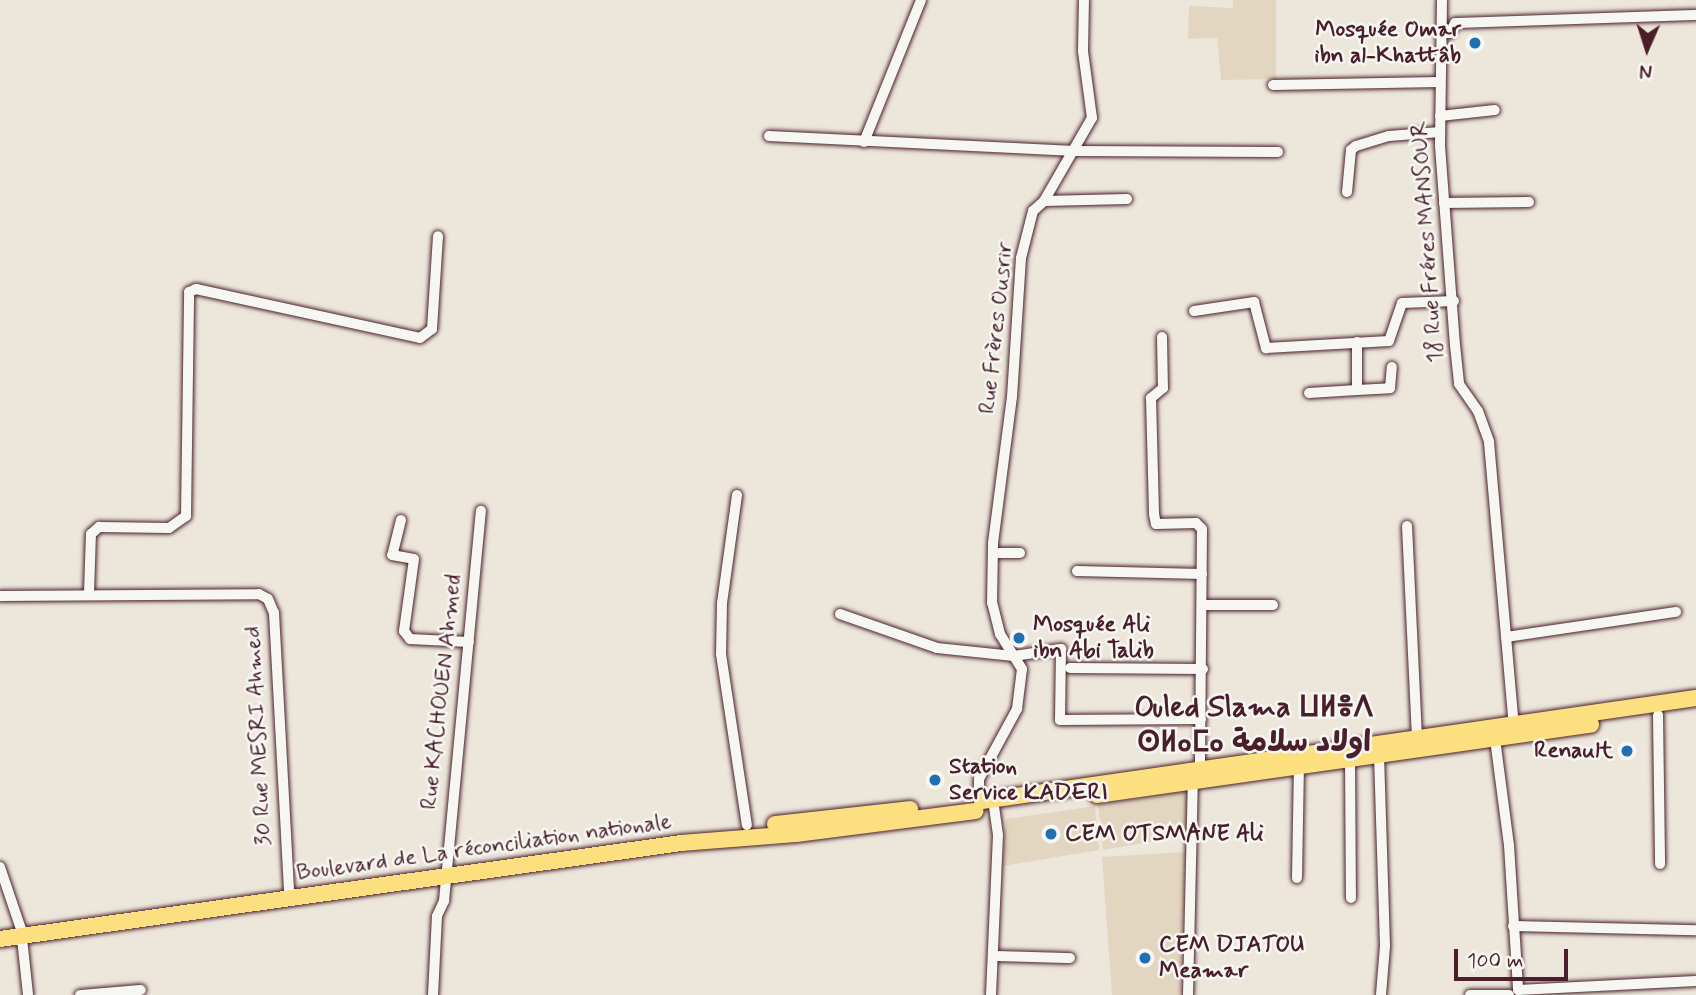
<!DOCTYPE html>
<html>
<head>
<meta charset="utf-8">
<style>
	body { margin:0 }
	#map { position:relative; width:1696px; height:995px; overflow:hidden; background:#ede7db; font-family:Mynerve,"Playpen Sans Arabic","Noto Sans Tifinagh",sans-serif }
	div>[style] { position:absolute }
	.built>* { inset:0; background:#e3d6c0 }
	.roads { filter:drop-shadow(0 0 2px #4a1f2b) drop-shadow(0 0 2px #4a1f2b) }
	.minor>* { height:10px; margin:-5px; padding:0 5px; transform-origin:5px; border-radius:5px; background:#f6f6f2 }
	.highway>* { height:16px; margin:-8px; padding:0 8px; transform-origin:8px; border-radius:8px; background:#fce080 }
	.dots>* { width:19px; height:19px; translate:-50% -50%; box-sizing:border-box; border:4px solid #f6f6f2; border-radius:50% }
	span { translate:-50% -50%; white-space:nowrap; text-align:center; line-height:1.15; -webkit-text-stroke:5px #f6f6f2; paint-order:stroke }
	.poi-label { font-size:23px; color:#4a1f2b; font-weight:700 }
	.right { translate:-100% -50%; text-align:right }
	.left { translate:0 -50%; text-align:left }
	.street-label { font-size:23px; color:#4a1f2b }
	.district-label { font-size:30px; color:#4a1f2b; font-weight:700 }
	.north { position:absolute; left:1612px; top:14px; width:70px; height:70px; -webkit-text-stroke:5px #f6f6f2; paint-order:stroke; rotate:183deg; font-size:19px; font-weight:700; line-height:28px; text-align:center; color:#4a1f2b }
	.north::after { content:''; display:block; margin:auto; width:24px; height:32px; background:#4a1f2b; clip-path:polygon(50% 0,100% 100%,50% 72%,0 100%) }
	.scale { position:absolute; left:1454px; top:949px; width:114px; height:32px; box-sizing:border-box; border:4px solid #4a1f2b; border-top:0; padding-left:9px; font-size:21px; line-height:24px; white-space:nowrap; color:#4a1f2b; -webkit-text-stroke:5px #f6f6f2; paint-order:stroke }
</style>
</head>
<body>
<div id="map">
	<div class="built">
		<i style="clip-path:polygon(1233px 0,1276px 0,1276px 79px,1221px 80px,1217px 38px,1188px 39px,1189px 6px,1233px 8px)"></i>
		<i style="clip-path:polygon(1188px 791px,1186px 836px,1103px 850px,1098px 805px)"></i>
		<i style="clip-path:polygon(1095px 806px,1099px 850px,1003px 866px,1006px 819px)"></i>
		<i style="clip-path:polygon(1185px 852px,1180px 995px,1112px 995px,1102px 857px)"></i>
	</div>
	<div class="roads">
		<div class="minor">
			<i style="left:1442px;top:0;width:146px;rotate:90.8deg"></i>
			<i style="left:1440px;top:146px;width:200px;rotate:85.7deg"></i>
			<i style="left:1455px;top:345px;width:39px;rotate:84deg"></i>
			<i style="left:1459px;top:384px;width:33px;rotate:55deg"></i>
			<i style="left:1478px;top:411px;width:33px;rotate:70deg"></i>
			<i style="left:1489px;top:442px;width:284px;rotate:85deg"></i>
			<i style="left:1440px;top:33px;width:10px"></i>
			<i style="left:1450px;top:33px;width:11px;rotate:-63deg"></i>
			<i style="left:1455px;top:23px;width:241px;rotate:-1.9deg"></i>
			<i style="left:1273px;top:85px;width:167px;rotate:-1deg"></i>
			<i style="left:1440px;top:116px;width:55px;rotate:-6.2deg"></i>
			<i style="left:769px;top:136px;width:306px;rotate:2.8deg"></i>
			<i style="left:1075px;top:151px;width:203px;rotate:0.3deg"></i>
			<i style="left:864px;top:142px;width:153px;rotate:-68.1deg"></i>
			<i style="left:1347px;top:192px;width:42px;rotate:-84.6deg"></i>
			<i style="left:1351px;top:150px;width:6px;rotate:-39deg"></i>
			<i style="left:1356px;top:146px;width:34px;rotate:-17deg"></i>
			<i style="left:1389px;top:136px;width:51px;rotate:-4.5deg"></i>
			<i style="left:1044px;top:201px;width:83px;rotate:-1.4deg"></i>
			<i style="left:1444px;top:203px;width:85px;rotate:-0.7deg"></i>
			<i style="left:1194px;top:311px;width:61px;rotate:-8.5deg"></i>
			<i style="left:1254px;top:302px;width:48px;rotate:75.4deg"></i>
			<i style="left:1266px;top:348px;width:123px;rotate:-3.3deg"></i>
			<i style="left:1389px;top:341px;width:40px;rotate:-71.1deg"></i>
			<i style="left:1402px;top:303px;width:52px;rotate:-2.2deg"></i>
			<i style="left:1162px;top:337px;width:51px;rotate:88.9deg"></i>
			<i style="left:1163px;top:388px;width:16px;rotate:140deg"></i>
			<i style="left:1151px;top:398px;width:116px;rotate:88.5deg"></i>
			<i style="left:1154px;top:514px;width:10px;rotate:79deg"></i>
			<i style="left:1156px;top:524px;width:40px;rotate:-1.4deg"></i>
			<i style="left:1196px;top:523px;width:8px;rotate:45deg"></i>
			<i style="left:1202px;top:529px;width:240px;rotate:90.5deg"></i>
			<i style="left:1357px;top:390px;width:33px;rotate:-3deg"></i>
			<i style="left:1390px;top:388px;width:21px;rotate:-85deg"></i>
			<i style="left:1309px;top:393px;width:48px;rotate:-3.6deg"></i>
			<i style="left:1357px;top:390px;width:48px;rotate:-90deg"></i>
			<i style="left:737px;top:495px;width:109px;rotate:97.9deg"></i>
			<i style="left:722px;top:603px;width:51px;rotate:91.1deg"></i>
			<i style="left:721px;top:654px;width:173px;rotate:81.4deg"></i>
			<i style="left:401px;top:520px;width:36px;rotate:104deg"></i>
			<i style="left:392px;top:555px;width:22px;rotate:10deg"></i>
			<i style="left:414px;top:559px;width:73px;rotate:97.9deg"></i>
			<i style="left:404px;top:631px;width:10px;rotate:53deg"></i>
			<i style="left:410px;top:639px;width:59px;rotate:2.9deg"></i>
			<i style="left:1407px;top:526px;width:212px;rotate:87.3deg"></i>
			<i style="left:993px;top:553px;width:27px"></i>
			<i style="left:1077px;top:571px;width:125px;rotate:1.4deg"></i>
			<i style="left:89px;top:593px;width:59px;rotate:-88.1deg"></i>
			<i style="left:91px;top:534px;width:11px;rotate:-41deg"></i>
			<i style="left:99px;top:527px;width:70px;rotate:0.8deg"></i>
			<i style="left:169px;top:528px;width:21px;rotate:-35deg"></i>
			<i style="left:186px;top:516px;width:224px;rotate:-89.2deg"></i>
			<i style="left:189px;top:292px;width:8px;rotate:-23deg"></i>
			<i style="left:196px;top:289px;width:229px;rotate:12.3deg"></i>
			<i style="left:420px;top:338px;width:15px;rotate:-37deg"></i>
			<i style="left:432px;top:329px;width:93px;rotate:-86.3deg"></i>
			<i style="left:0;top:596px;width:259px;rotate:-0.4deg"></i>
			<i style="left:259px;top:594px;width:10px;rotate:29deg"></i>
			<i style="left:268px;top:599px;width:15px;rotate:67deg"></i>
			<i style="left:274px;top:613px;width:278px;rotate:86.9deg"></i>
			<i style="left:1202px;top:605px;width:71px"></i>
			<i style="left:840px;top:614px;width:103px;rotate:19.3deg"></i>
			<i style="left:937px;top:648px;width:77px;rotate:5.9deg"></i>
			<i style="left:1014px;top:656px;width:48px;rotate:-8.5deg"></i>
			<i style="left:1061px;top:649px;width:71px;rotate:90.8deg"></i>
			<i style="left:1060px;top:720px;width:141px;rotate:-0.4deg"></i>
			<i style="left:1506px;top:637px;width:172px;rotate:-8.4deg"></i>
			<i style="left:1070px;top:668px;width:133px;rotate:0.4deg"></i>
			<i style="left:1658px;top:715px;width:149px;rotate:89.2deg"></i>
			<i style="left:1495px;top:739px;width:107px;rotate:82.5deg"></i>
			<i style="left:1509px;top:845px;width:145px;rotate:86.4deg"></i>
			<i style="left:1518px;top:990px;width:178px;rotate:-2.9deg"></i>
			<i style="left:1379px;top:755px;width:191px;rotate:88.2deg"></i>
			<i style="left:1385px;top:946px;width:49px;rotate:94.7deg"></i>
			<i style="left:1350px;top:760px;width:138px;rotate:89.6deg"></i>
			<i style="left:979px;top:799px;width:20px;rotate:-90deg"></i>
			<i style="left:979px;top:779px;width:80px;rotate:-61.5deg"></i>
			<i style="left:1017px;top:709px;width:40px;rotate:-82.9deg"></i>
			<i style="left:1022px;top:669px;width:41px;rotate:-122.2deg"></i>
			<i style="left:1000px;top:634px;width:32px;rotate:-104deg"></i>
			<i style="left:992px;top:603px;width:60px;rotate:-89deg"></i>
			<i style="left:993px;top:543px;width:147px;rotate:-82.6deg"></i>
			<i style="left:1012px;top:397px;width:139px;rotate:-86.3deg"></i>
			<i style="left:1021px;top:258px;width:49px;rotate:-75.7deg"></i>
			<i style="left:1033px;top:211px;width:15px;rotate:-42deg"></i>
			<i style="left:1044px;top:201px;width:96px;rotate:-60deg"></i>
			<i style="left:1092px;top:118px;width:68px;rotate:-97.7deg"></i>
			<i style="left:1083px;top:51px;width:51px;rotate:-88.9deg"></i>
			<i style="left:0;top:867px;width:65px;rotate:71.3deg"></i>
			<i style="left:21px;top:929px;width:66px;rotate:83.9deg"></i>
			<i style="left:1297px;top:878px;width:111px;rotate:-89deg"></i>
			<i style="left:1513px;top:926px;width:183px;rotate:1.3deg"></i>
			<i style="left:993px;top:956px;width:77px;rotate:1.5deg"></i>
			<i style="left:80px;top:995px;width:61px;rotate:-4.7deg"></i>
			<i style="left:433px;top:995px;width:79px;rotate:-87.1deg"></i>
			<i style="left:437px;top:916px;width:17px;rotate:-65deg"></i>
			<i style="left:444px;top:901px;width:392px;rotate:-84.6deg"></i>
			<i style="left:991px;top:995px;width:160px;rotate:-87.5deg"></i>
			<i style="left:998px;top:835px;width:27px;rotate:-98deg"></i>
			<i style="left:1188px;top:995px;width:213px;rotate:-88.7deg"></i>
			<i style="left:1470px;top:995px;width:39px"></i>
		</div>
		<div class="highway">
			<i style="left:1097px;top:795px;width:499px;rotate:-8.1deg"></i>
			<i style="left:982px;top:801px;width:721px;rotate:-8.21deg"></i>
			<i style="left:775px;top:824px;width:136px;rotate:-6.3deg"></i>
			<i style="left:0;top:939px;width:688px;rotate:-8.02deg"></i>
			<i style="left:681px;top:843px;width:115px;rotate:-4.5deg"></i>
			<i style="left:796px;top:834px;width:181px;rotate:-7.3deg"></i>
		</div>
	</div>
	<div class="dots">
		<i style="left:1475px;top:43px;background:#1f6fb2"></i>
		<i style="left:1019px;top:638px;background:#1f6fb2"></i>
		<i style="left:1627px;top:751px;background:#1f6fb2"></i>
		<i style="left:935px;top:780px;background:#1f6fb2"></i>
		<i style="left:1051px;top:834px;background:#1f6fb2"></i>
		<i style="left:1145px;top:958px;background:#1f6fb2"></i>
	</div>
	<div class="poi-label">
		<span class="right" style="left:1461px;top:43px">Mosquée Omar<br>ibn al-Khattâb</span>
		<span class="left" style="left:1033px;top:638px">Mosquée Ali<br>ibn Abi Talib</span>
		<span class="right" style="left:1613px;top:751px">Renault</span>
		<span class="left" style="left:949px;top:780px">Station<br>Service KADERI</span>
		<span class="left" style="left:1065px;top:834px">CEM OTSMANE Ali</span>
		<span class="left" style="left:1159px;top:958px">CEM DJATOU<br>Meamar</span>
	</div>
	<div class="street-label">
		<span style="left:1428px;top:242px;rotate:-94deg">18 Rue Fréres MANSOUR</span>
		<span style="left:997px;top:328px;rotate:-84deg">Rue Frères Ousrir</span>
		<span style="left:442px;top:692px;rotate:-84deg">Rue KACHOUEN Ahmed</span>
		<span style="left:259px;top:736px;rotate:-93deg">30 Rue MESRI Ahmed</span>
		<span style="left:484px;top:848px;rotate:-8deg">Boulevard de La réconciliation nationale</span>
	</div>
	<div class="district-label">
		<span style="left:1254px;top:725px">Ouled Slama ⵡⵍⴻⴷ<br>ⵙⵍⴰⵎⴰ اولاد سلامة</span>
	</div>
	<div class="north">N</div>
	<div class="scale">100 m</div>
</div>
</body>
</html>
